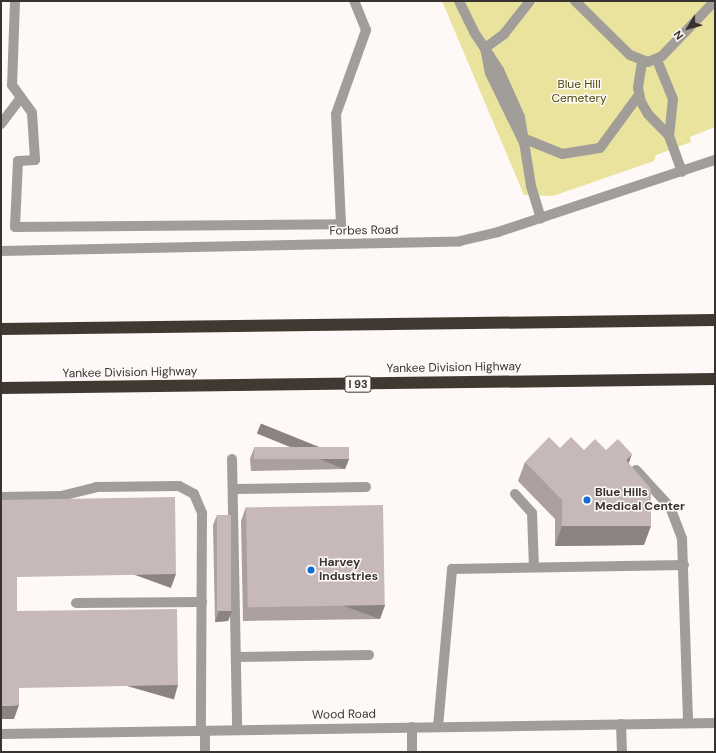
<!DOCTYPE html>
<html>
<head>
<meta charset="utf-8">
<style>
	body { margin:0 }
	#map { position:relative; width:716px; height:753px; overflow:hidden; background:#fef9f7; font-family:"DM Sans",sans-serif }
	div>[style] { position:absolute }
	.green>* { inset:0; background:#eae39e }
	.minor>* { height:10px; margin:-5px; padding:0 5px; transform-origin:5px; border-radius:5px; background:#a19e99 }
	.highway>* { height:12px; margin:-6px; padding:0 6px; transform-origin:6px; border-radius:6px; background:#3f3932 }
	.wall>* { inset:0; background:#ab9f9f }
	.shaded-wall>* { inset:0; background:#8b8282; transform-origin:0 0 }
	.building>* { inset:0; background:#c7b9b9; transform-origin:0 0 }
	.dots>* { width:11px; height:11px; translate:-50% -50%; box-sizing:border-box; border:2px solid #fef9f7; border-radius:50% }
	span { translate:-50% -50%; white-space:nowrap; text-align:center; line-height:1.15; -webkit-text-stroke:3px #fef9f7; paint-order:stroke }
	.shield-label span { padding:1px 3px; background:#fef9f7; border:1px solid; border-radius:3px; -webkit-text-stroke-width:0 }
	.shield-label { font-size:11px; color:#383331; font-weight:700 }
	.park-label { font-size:12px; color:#4c460a }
	.street-label { font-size:12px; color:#383331 }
	.poi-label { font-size:12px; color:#383331; font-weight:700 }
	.left { translate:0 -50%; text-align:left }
	.frame { position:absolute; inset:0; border:2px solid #383331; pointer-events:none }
	.north { position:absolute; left:668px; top:8px; width:40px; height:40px; -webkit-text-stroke:3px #fef9f7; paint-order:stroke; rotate:233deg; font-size:11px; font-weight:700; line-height:16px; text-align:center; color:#383331 }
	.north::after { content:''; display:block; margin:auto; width:14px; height:18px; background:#383331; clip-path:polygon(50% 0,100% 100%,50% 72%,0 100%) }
</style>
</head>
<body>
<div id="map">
	<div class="green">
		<i style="clip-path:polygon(442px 1px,715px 1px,715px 127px,690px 137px,691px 142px,656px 155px,654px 161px,553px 196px,524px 195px)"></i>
	</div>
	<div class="minor">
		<i style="left:15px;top:1px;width:84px;rotate:92deg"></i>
		<i style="left:12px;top:85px;width:34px;rotate:54deg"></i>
		<i style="left:32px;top:113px;width:47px;rotate:86.3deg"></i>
		<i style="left:35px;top:160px;width:17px;rotate:177deg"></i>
		<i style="left:18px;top:161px;width:66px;rotate:92.6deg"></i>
		<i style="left:15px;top:227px;width:326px;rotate:-0.5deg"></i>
		<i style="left:341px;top:224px;width:110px;rotate:-92.6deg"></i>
		<i style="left:336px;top:114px;width:89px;rotate:-70.3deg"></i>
		<i style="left:366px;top:30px;width:31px;rotate:-112deg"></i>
		<i style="left:459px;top:1px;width:34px;rotate:64deg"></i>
		<i style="left:474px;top:32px;width:45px;rotate:56.7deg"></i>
		<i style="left:499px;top:70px;width:51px;rotate:65.9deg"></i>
		<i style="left:520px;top:117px;width:70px;rotate:80.9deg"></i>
		<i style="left:531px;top:186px;width:34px;rotate:73deg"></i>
		<i style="left:575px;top:1px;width:77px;rotate:44.5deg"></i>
		<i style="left:630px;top:55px;width:19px;rotate:21deg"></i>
		<i style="left:648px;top:62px;width:15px;rotate:-23deg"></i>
		<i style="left:662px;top:56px;width:76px;rotate:-46.1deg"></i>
		<i style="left:485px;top:48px;width:25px;rotate:79deg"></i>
		<i style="left:490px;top:73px;width:78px;rotate:64.1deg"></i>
		<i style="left:485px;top:48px;width:24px;rotate:-36deg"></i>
		<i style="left:504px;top:34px;width:42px;rotate:-51.8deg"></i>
		<i style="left:657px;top:60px;width:42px;rotate:67.7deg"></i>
		<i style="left:673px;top:99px;width:37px;rotate:96deg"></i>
		<i style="left:669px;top:136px;width:38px;rotate:70deg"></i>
		<i style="left:642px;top:62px;width:26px;rotate:99deg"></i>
		<i style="left:638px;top:88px;width:14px;rotate:78deg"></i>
		<i style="left:641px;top:102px;width:14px;rotate:60deg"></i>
		<i style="left:648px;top:114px;width:30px;rotate:46deg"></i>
		<i style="left:1px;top:124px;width:31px;rotate:-53deg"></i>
		<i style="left:525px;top:139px;width:40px;rotate:22deg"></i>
		<i style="left:562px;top:154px;width:38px;rotate:-9deg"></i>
		<i style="left:600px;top:148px;width:66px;rotate:-53.7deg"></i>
		<i style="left:1px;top:251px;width:459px;rotate:-1.2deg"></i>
		<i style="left:460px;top:241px;width:39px;rotate:-13deg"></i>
		<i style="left:498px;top:232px;width:229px;rotate:-18.4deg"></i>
		<i style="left:232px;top:459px;width:271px;rotate:88.9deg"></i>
		<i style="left:636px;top:470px;width:50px;rotate:47.4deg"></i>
		<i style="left:670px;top:507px;width:34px;rotate:69deg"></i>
		<i style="left:682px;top:539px;width:184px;rotate:88.1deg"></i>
		<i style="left:233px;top:489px;width:133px;rotate:-0.9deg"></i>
		<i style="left:515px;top:494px;width:25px;rotate:48deg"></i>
		<i style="left:532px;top:513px;width:54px;rotate:87.9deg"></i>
		<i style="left:1px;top:497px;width:60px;rotate:-1deg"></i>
		<i style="left:61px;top:496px;width:36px;rotate:-14deg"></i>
		<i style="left:96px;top:487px;width:83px;rotate:-0.7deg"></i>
		<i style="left:179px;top:486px;width:17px;rotate:28deg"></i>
		<i style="left:194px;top:494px;width:21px;rotate:67deg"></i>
		<i style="left:202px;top:513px;width:218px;rotate:90.3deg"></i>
		<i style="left:76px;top:603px;width:126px;rotate:-0.5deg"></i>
		<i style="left:236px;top:657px;width:133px;rotate:-0.9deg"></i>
		<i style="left:621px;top:724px;width:28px;rotate:88deg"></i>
		<i style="left:412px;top:727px;width:25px;rotate:90deg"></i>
		<i style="left:438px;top:727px;width:159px;rotate:-84.9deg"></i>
		<i style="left:452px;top:569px;width:232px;rotate:-1deg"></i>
		<i style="left:205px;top:731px;width:21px;rotate:90deg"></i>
		<i style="left:1px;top:734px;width:714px;rotate:-0.88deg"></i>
	</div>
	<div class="highway">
		<i style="left:1px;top:329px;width:714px;rotate:-0.72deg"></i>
		<i style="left:1px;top:388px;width:714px;rotate:-0.72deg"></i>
	</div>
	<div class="wall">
		<i style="clip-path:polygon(254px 448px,349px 459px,345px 469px,251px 471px,250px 459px)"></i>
		<i style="clip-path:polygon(560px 448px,584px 450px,606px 450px,629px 463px,644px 545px,555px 546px,555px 519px,518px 481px,525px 462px)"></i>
		<i style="clip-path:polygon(246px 507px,385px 605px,380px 619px,243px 621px,241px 521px)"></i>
		<i style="clip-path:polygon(217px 515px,232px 611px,228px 621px,215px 622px,213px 525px)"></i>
	</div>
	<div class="shaded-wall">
		<i style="clip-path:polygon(632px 454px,625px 473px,626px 460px)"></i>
		<i style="left:349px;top:459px;width:11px;height:95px;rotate:112deg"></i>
		<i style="clip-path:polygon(562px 526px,651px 526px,644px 545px,555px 546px)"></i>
		<i style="left:176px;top:574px;width:15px;height:159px;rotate:110deg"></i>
		<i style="left:385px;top:605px;width:15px;height:137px;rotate:110deg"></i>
		<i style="clip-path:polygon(219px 611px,232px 611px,228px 621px,215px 622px)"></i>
		<i style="left:178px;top:685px;width:15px;height:159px;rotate:106deg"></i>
		<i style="clip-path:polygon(19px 705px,14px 719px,1px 719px,1px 706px)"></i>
	</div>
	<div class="building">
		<i style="clip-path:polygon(549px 437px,560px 448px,571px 437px,584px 450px,595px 439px,606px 450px,618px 439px,632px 454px,626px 460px,651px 489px,651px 526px,562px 526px,562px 500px,525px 462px)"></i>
		<i style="left:349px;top:447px;width:12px;height:95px;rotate:90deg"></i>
		<i style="clip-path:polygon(175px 497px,176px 574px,17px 577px,17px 611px,177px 609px,178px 685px,19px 688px,19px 705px,1px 706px,1px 500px)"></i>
		<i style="left:383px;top:505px;width:100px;height:137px;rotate:89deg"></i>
		<i style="left:217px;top:515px;width:14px;height:96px"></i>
	</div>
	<div class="dots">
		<i style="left:587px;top:500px;background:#126ed7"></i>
		<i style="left:311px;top:570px;background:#126ed7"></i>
	</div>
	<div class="shield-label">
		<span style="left:358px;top:384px">I 93</span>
	</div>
	<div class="park-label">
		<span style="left:579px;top:92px">Blue Hill<br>Cemetery</span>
	</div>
	<div class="street-label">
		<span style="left:364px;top:231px;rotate:-1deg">Forbes Road</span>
		<span style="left:454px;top:368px;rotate:-1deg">Yankee Division Highway</span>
		<span style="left:130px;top:373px;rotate:-1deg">Yankee Division Highway</span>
		<span style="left:344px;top:715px;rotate:-1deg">Wood Road</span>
	</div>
	<div class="poi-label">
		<span class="left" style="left:595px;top:500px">Blue Hills<br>Medical Center</span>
		<span class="left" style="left:319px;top:570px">Harvey<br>Industries</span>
	</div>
	<div class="frame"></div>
	<div class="north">N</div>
</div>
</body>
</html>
